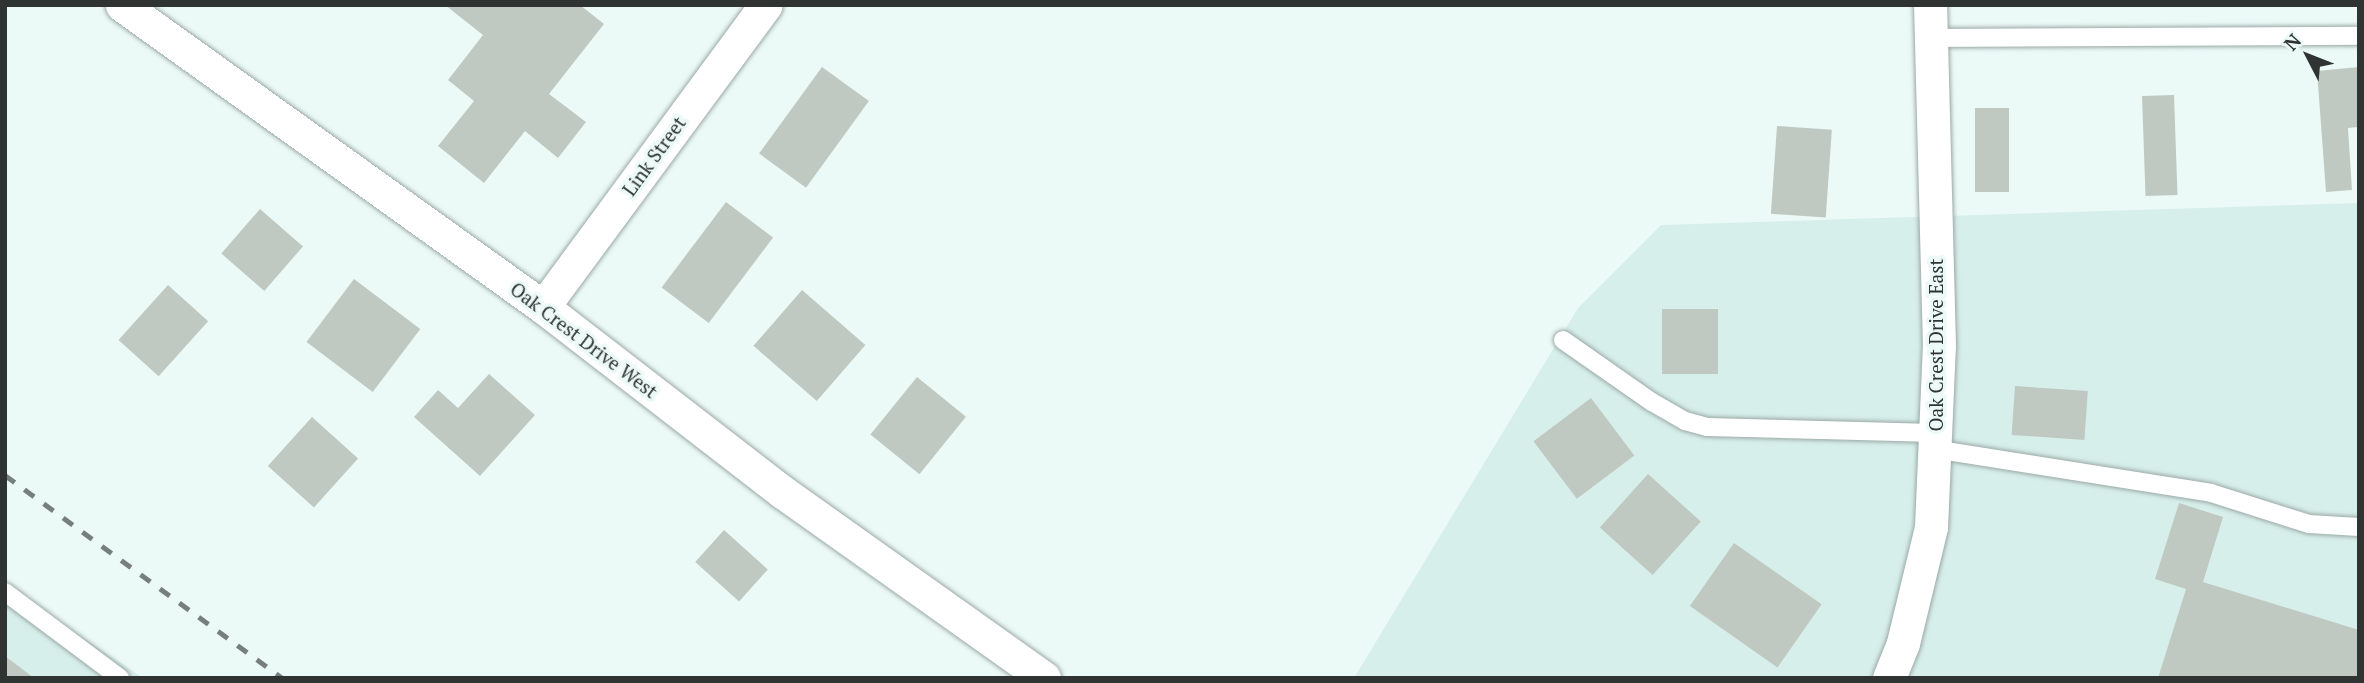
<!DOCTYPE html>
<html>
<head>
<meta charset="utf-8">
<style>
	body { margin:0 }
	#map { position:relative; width:2364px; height:683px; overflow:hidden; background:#ecfaf7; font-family:"PT Serif",serif }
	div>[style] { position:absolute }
	.built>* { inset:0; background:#d7efea }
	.building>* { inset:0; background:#bfc9c2; transform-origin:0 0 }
	.roads { filter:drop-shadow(0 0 2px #9ba9a6) drop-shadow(0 0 2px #9ba9a6) }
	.service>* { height:18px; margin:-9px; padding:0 9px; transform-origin:9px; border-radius:9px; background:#fff }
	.minor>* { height:33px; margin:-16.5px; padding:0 16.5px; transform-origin:16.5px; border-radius:16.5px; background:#fff }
	.rail>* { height:5px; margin-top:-2.5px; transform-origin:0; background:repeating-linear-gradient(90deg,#767f7d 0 12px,transparent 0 24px) }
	span { translate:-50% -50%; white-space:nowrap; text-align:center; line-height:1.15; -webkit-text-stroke:7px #ecfaf7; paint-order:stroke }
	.street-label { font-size:19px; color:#2f3433 }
	.frame { position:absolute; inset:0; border:7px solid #2f3433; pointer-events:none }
	.north { position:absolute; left:2273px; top:21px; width:70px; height:70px; -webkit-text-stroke:5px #ecfaf7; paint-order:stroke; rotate:312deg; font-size:19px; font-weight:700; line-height:28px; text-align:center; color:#2f3433 }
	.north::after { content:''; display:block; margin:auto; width:24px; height:32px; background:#2f3433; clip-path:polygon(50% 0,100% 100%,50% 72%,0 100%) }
</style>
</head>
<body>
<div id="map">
	<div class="built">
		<i style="clip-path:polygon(2359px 203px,2359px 678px,1354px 678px,1578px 308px,1661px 225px)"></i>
		<i style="clip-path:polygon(5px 585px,143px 678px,5px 678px)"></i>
	</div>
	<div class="building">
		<i style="clip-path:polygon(445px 5px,580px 5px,604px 24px,549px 94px,586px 122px,558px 158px,525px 131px,484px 183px,438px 146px,474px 101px,448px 80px,483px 35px)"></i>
		<i style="left:822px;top:67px;width:58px;height:107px;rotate:36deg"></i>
		<i style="clip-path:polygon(2359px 67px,2359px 127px,2348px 128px,2352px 190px,2326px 192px,2317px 71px)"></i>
		<i style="left:2174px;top:95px;width:100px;height:32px;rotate:88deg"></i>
		<i style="left:1975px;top:108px;width:34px;height:84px"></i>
		<i style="left:1777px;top:126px;width:55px;height:88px;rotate:4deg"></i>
		<i style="left:726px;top:202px;width:59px;height:107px;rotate:37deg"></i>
		<i style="left:260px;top:209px;width:57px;height:59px;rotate:41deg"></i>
		<i style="left:354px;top:279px;width:83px;height:79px;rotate:37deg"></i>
		<i style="left:168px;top:285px;width:54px;height:74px;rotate:42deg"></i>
		<i style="left:802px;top:290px;width:84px;height:74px;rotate:41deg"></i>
		<i style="left:1662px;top:309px;width:56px;height:65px"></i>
		<i style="clip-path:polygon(489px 374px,535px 415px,480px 476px,414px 417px,438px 390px,458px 408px)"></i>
		<i style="left:917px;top:377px;width:63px;height:74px;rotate:39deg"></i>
		<i style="left:2015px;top:386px;width:73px;height:49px;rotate:4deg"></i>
		<i style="left:1591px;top:398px;width:72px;height:72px;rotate:53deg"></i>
		<i style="left:312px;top:417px;width:62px;height:66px;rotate:42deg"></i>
		<i style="left:1648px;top:474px;width:71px;height:72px;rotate:42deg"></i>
		<i style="clip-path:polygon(2179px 503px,2223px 517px,2203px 582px,2359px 630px,2359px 678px,2158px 678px,2186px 589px,2155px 579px)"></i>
		<i style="left:724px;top:530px;width:59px;height:43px;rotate:42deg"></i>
		<i style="left:1734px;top:543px;width:107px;height:77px;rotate:35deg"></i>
		<i style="clip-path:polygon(5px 656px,34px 678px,5px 678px)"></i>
	</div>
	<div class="roads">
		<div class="service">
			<i style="left:1930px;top:38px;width:429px;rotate:-0.3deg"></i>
			<i style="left:1563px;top:340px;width:108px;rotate:34.9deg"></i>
			<i style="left:1652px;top:402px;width:38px;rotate:30deg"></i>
			<i style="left:1685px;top:421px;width:23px;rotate:15deg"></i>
			<i style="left:1707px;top:427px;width:228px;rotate:1.5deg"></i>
			<i style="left:1934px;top:449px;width:280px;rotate:9deg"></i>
			<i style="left:2211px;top:493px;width:103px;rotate:17.6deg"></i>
			<i style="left:2309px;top:524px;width:50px;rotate:3.4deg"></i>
			<i style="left:5px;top:592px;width:144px;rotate:36.8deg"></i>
		</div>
		<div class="minor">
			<i style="left:122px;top:5px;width:518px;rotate:35.65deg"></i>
			<i style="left:543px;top:307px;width:304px;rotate:37.7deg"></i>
			<i style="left:784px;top:493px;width:319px;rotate:35.4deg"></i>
			<i style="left:543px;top:307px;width:375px;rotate:-53.6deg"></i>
			<i style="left:1889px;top:678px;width:38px;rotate:-68deg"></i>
			<i style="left:1903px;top:643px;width:119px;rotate:-76.4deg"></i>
			<i style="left:1931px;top:527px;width:181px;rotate:-87.5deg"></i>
			<i style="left:1939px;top:346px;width:341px;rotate:-91.5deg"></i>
		</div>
	</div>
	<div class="rail">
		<i style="left:5px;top:475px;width:343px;rotate:36.2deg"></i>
	</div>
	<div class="street-label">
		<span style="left:654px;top:156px;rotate:-54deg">Link Street</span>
		<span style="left:584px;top:340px;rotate:37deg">Oak Crest Drive West</span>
		<span style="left:1936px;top:345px;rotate:-90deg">Oak Crest Drive East</span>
	</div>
	<div class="frame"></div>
	<div class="north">N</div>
</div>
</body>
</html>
